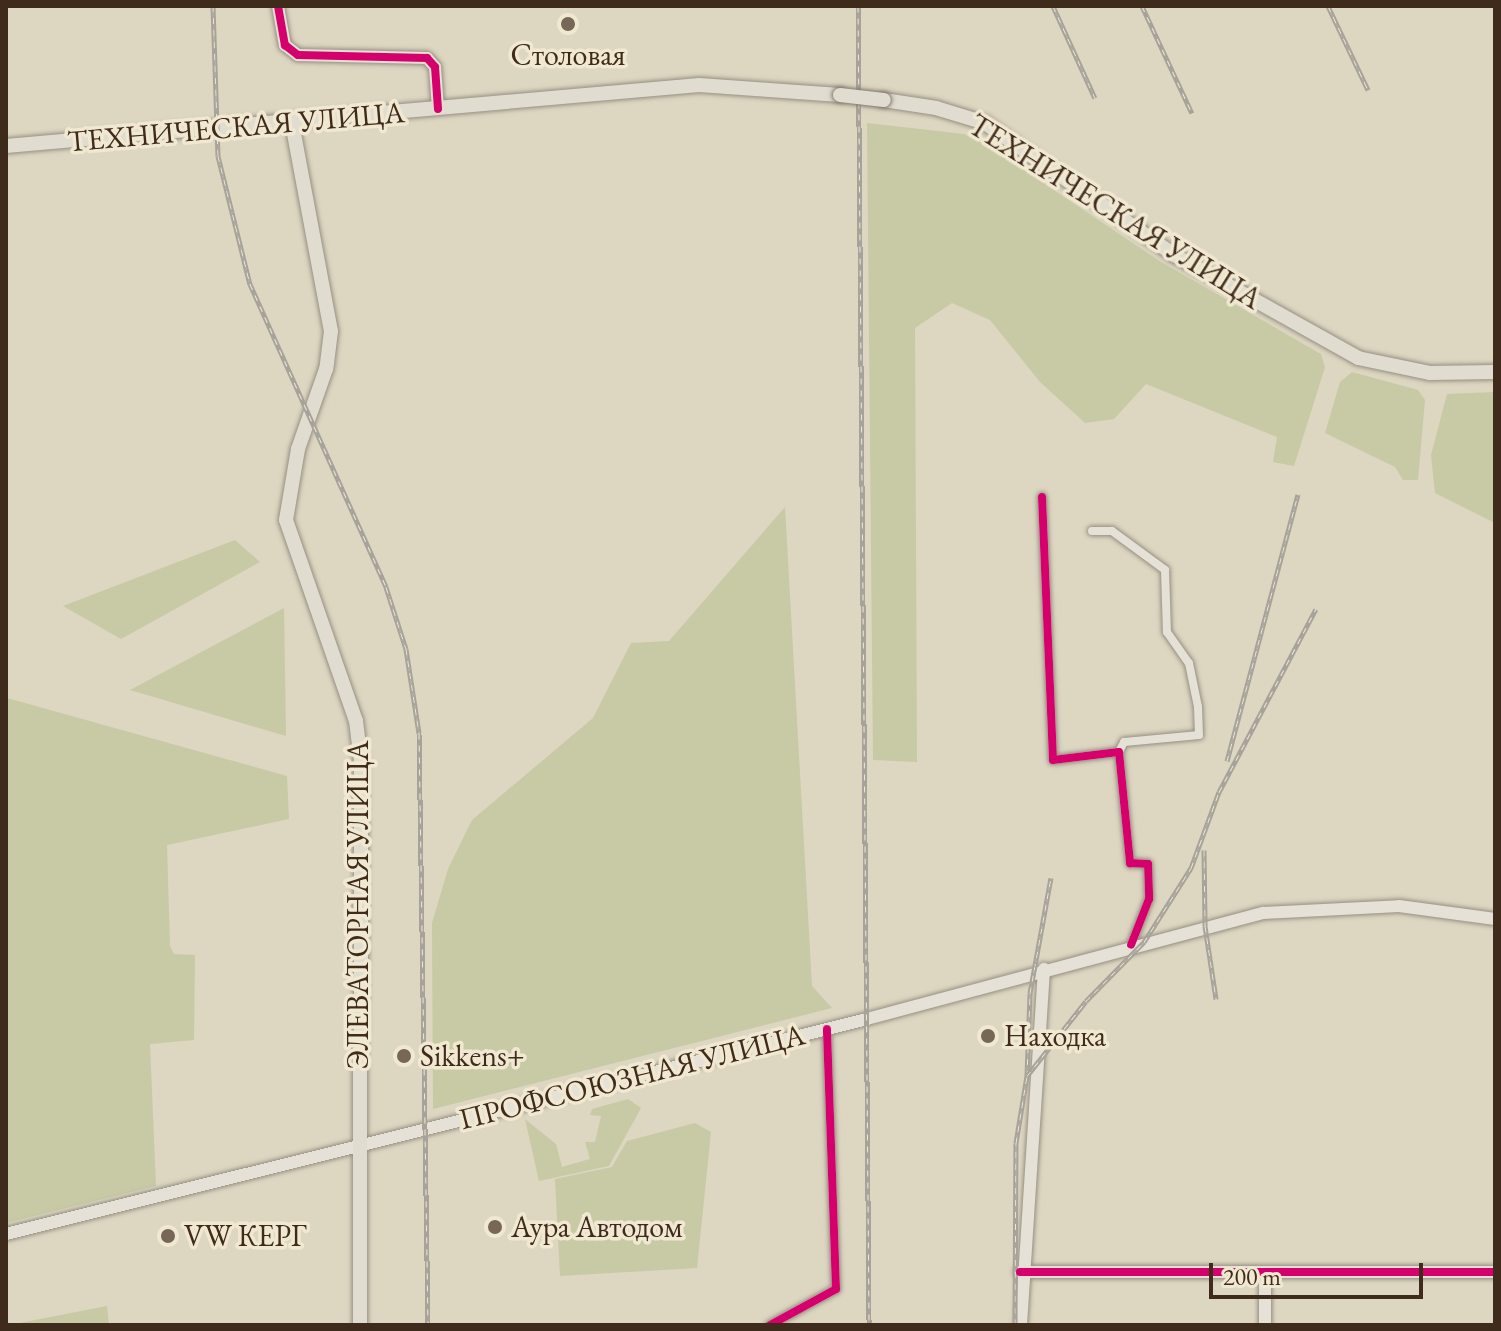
<!DOCTYPE html>
<html>
<head>
<meta charset="utf-8">
<style>
	body { margin:0 }
	#map { position:relative; width:1501px; height:1331px; overflow:hidden; background:#ddd6c1; font-family:"EB Garamond",serif }
	div>[style] { position:absolute }
	.green>* { inset:0; background:#c7caa5 }
	.roads { filter:drop-shadow(0 0 2px #969082) drop-shadow(0 0 2px #969082) }
	.street>* { height:8px; margin:-4px; padding:0 4px; transform-origin:4px; border-radius:4px; background:#e5e1d6 }
	.secondary>* { height:12px; margin:-6px; padding:0 6px; transform-origin:6px; border-radius:6px; background:#e5e1d6 }
	.primary>* { height:14px; margin:-7px; padding:0 7px; transform-origin:7px; border-radius:7px; background:#e0dcd0 }
	.rail>* { height:5px; margin-top:-2.5px; transform-origin:0; background:repeating-linear-gradient(90deg,#f0e8d0 0 6px,#a7a39a 0 12px); box-sizing:border-box; border-block:2px solid #a7a39a }
	.bridges { filter:drop-shadow(0 0 2px #80796c) drop-shadow(0 0 2px #80796c) }
	.primary-bridge>* { height:14px; margin:-7px; padding:0 7px; transform-origin:7px; border-radius:7px; background:#e0dcd0 }
	.cycleway>* { height:8px; margin:-4px; padding:0 4px; transform-origin:4px; border-radius:4px; background:#d6006c }
	.dots>* { width:22px; height:22px; translate:-50% -50%; box-sizing:border-box; border:4px solid #f0e8d0; border-radius:50% }
	span { translate:-50% -50%; white-space:nowrap; text-align:center; line-height:1.15; -webkit-text-stroke:7px #f0e8d0; paint-order:stroke }
	.poi-label { font-size:30px; color:#3f2b1c }
	.left { translate:0 -50%; text-align:left }
	.street-label { font-size:30px; color:#3f2b1c }
	.frame { position:absolute; inset:0; border:8px solid #3f2b1c; pointer-events:none }
	.scale { position:absolute; left:1209px; top:1263px; width:214px; height:36px; box-sizing:border-box; border:4px solid #3f2b1c; border-top:0; padding-left:10px; font-size:24px; line-height:28px; white-space:nowrap; color:#3f2b1c; -webkit-text-stroke:6px #f0e8d0; paint-order:stroke }
</style>
</head>
<body>
<div id="map">
	<div class="green">
		<i style="clip-path:polygon(867px 123px,964px 134px,987px 145px,1161px 262px,1321px 354px,1325px 367px,1294px 466px,1273px 462px,1277px 437px,1146px 384px,1114px 419px,1085px 423px,1040px 382px,990px 320px,952px 303px,915px 328px,917px 762px,873px 760px)"></i>
		<i style="clip-path:polygon(1352px 372px,1418px 390px,1425px 400px,1418px 480px,1403px 480px,1395px 467px,1325px 433px,1340px 382px)"></i>
		<i style="clip-path:polygon(1495px 392px,1495px 523px,1435px 493px,1431px 455px,1447px 394px)"></i>
		<i style="clip-path:polygon(785px 507px,812px 986px,832px 1008px,433px 1109px,432px 923px,448px 869px,472px 820px,593px 718px,631px 643px,669px 641px)"></i>
		<i style="clip-path:polygon(235px 540px,260px 562px,121px 639px,63px 606px)"></i>
		<i style="clip-path:polygon(284px 608px,286px 736px,130px 690px)"></i>
		<i style="clip-path:polygon(7px 698px,287px 776px,289px 819px,167px 845px,170px 946px,174px 954px,195px 955px,194px 1040px,150px 1044px,156px 1186px,6px 1223px)"></i>
		<i style="clip-path:polygon(628px 1099px,641px 1108px,609px 1166px,539px 1181px,525px 1119px,556px 1144px,562px 1167px,590px 1159px,585px 1142px,595px 1142px,601px 1116px,590px 1115px,592px 1109px)"></i>
		<i style="clip-path:polygon(695px 1123px,711px 1132px,697px 1268px,560px 1276px,555px 1179px,612px 1167px,627px 1141px)"></i>
		<i style="clip-path:polygon(107px 1306px,109px 1325px,9px 1325px)"></i>
	</div>
	<div class="roads">
		<div class="street">
			<i style="left:1042px;top:497px;width:263px;rotate:87.6deg"></i>
			<i style="left:1053px;top:760px;width:66px;rotate:-6.9deg"></i>
			<i style="left:1119px;top:752px;width:112px;rotate:84.3deg"></i>
			<i style="left:1130px;top:863px;width:18px;rotate:3deg"></i>
			<i style="left:1148px;top:864px;width:35px;rotate:88deg"></i>
			<i style="left:1149px;top:899px;width:49px;rotate:111.4deg"></i>
			<i style="left:1092px;top:531px;width:20px"></i>
			<i style="left:1112px;top:531px;width:66px;rotate:36.3deg"></i>
			<i style="left:1165px;top:570px;width:62px;rotate:88.2deg"></i>
			<i style="left:1167px;top:632px;width:38px;rotate:55deg"></i>
			<i style="left:1189px;top:663px;width:45px;rotate:78.4deg"></i>
			<i style="left:1198px;top:707px;width:28px;rotate:88deg"></i>
			<i style="left:1199px;top:735px;width:75px;rotate:174.7deg"></i>
			<i style="left:1124px;top:742px;width:11px;rotate:117deg"></i>
			<i style="left:770px;top:1325px;width:75px;rotate:-28.6deg"></i>
			<i style="left:836px;top:1289px;width:260px;rotate:-92deg"></i>
		</div>
		<div class="secondary">
			<i style="left:278px;top:6px;width:40px;rotate:80deg"></i>
			<i style="left:285px;top:45px;width:16px;rotate:38deg"></i>
			<i style="left:298px;top:55px;width:129px;rotate:1.3deg"></i>
			<i style="left:427px;top:58px;width:12px;rotate:48deg"></i>
			<i style="left:435px;top:67px;width:42px;rotate:85.9deg"></i>
			<i style="left:6px;top:1234px;width:887px;rotate:-14.02deg"></i>
			<i style="left:867px;top:1019px;width:410px;rotate:-15deg"></i>
			<i style="left:1263px;top:913px;width:136px;rotate:-2.9deg"></i>
			<i style="left:1399px;top:906px;width:97px;rotate:7.7deg"></i>
			<i style="left:1020px;top:1272px;width:475px"></i>
			<i style="left:1021px;top:1325px;width:357px;rotate:-86.3deg"></i>
			<i style="left:1265px;top:1325px;width:53px;rotate:-90deg"></i>
		</div>
		<div class="primary">
			<i style="left:884px;top:100px;width:53px;rotate:8.7deg"></i>
			<i style="left:936px;top:108px;width:51px;rotate:17deg"></i>
			<i style="left:985px;top:123px;width:231px;rotate:34.9deg"></i>
			<i style="left:1174px;top:255px;width:211px;rotate:29.2deg"></i>
			<i style="left:1358px;top:358px;width:74px;rotate:11.8deg"></i>
			<i style="left:1430px;top:373px;width:65px;rotate:-0.9deg"></i>
			<i style="left:292px;top:123px;width:212px;rotate:79.4deg"></i>
			<i style="left:331px;top:331px;width:38px;rotate:97deg"></i>
			<i style="left:326px;top:369px;width:85px;rotate:109.3deg"></i>
			<i style="left:298px;top:449px;width:72px;rotate:99.6deg"></i>
			<i style="left:286px;top:520px;width:213px;rotate:70.8deg"></i>
			<i style="left:356px;top:721px;width:40px;rotate:82.9deg"></i>
			<i style="left:361px;top:761px;width:564px;rotate:90.1deg"></i>
			<i style="left:6px;top:146px;width:696px;rotate:-5.03deg"></i>
			<i style="left:699px;top:85px;width:141px;rotate:4.1deg"></i>
		</div>
	</div>
	<div class="rail">
		<i style="left:213px;top:6px;width:150px;rotate:88.1deg"></i>
		<i style="left:218px;top:156px;width:132px;rotate:76deg"></i>
		<i style="left:250px;top:284px;width:332px;rotate:65.8deg"></i>
		<i style="left:386px;top:587px;width:65px;rotate:72.1deg"></i>
		<i style="left:406px;top:649px;width:85px;rotate:81.2deg"></i>
		<i style="left:419px;top:733px;width:592px;rotate:89.13deg"></i>
		<i style="left:858px;top:6px;width:1319px;rotate:89.52deg"></i>
		<i style="left:1053px;top:6px;width:101px;rotate:65.5deg"></i>
		<i style="left:1142px;top:6px;width:118px;rotate:65deg"></i>
		<i style="left:1328px;top:6px;width:93px;rotate:64.5deg"></i>
		<i style="left:1227px;top:761px;width:276px;rotate:-75.1deg"></i>
		<i style="left:1204px;top:850px;width:76px;rotate:89.2deg"></i>
		<i style="left:1205px;top:926px;width:74px;rotate:81.4deg"></i>
		<i style="left:1027px;top:1076px;width:83px;rotate:-87.9deg"></i>
		<i style="left:1030px;top:993px;width:117px;rotate:-79.7deg"></i>
		<i style="left:1015px;top:1325px;width:182px;rotate:-89.7deg"></i>
		<i style="left:1016px;top:1143px;width:68px;rotate:-80.7deg"></i>
		<i style="left:1027px;top:1076px;width:95px;rotate:-51.8deg"></i>
		<i style="left:1086px;top:1001px;width:83px;rotate:-45.5deg"></i>
		<i style="left:1144px;top:942px;width:88px;rotate:-57.6deg"></i>
		<i style="left:1191px;top:868px;width:81px;rotate:-69.8deg"></i>
		<i style="left:1219px;top:792px;width:207px;rotate:-62.1deg"></i>
	</div>
	<div class="bridges">
		<div class="primary-bridge">
			<i style="left:840px;top:95px;width:44px;rotate:6.5deg"></i>
		</div>
	</div>
	<div class="cycleway">
		<i style="left:278px;top:6px;width:40px;rotate:80deg"></i>
		<i style="left:285px;top:45px;width:16px;rotate:38deg"></i>
		<i style="left:298px;top:55px;width:129px;rotate:1.3deg"></i>
		<i style="left:427px;top:58px;width:12px;rotate:48deg"></i>
		<i style="left:435px;top:67px;width:42px;rotate:85.9deg"></i>
		<i style="left:1042px;top:497px;width:263px;rotate:87.6deg"></i>
		<i style="left:1053px;top:760px;width:66px;rotate:-6.9deg"></i>
		<i style="left:1119px;top:752px;width:112px;rotate:84.3deg"></i>
		<i style="left:1130px;top:863px;width:18px;rotate:3deg"></i>
		<i style="left:1148px;top:864px;width:35px;rotate:88deg"></i>
		<i style="left:1149px;top:899px;width:49px;rotate:111.4deg"></i>
		<i style="left:1020px;top:1272px;width:475px"></i>
		<i style="left:770px;top:1325px;width:75px;rotate:-28.6deg"></i>
		<i style="left:836px;top:1289px;width:260px;rotate:-92deg"></i>
	</div>
	<div class="dots">
		<i style="left:568px;top:24px;background:#766756"></i>
		<i style="left:988px;top:1036px;background:#766756"></i>
		<i style="left:404px;top:1056px;background:#766756"></i>
		<i style="left:495px;top:1227px;background:#766756"></i>
		<i style="left:168px;top:1236px;background:#766756"></i>
	</div>
	<div class="poi-label">
		<span style="left:568px;top:55px">Столовая</span>
		<span class="left" style="left:1004px;top:1036px">Находка</span>
		<span class="left" style="left:420px;top:1056px">Sikkens+</span>
		<span class="left" style="left:511px;top:1227px">Аура Автодом</span>
		<span class="left" style="left:184px;top:1236px">VW КЕРГ</span>
	</div>
	<div class="street-label">
		<span style="left:236px;top:127px;rotate:-5deg">ТЕХНИЧЕСКАЯ УЛИЦА</span>
		<span style="left:1115px;top:212px;rotate:32deg">ТЕХНИЧЕСКАЯ УЛИЦА</span>
		<span style="left:358px;top:905px;rotate:-90deg">ЭЛЕВАТОРНАЯ УЛИЦА</span>
		<span style="left:632px;top:1077px;rotate:-14deg">ПРОФСОЮЗНАЯ УЛИЦА</span>
	</div>
	<div class="frame"></div>
	<div class="scale">200 m</div>
</div>
</body>
</html>
